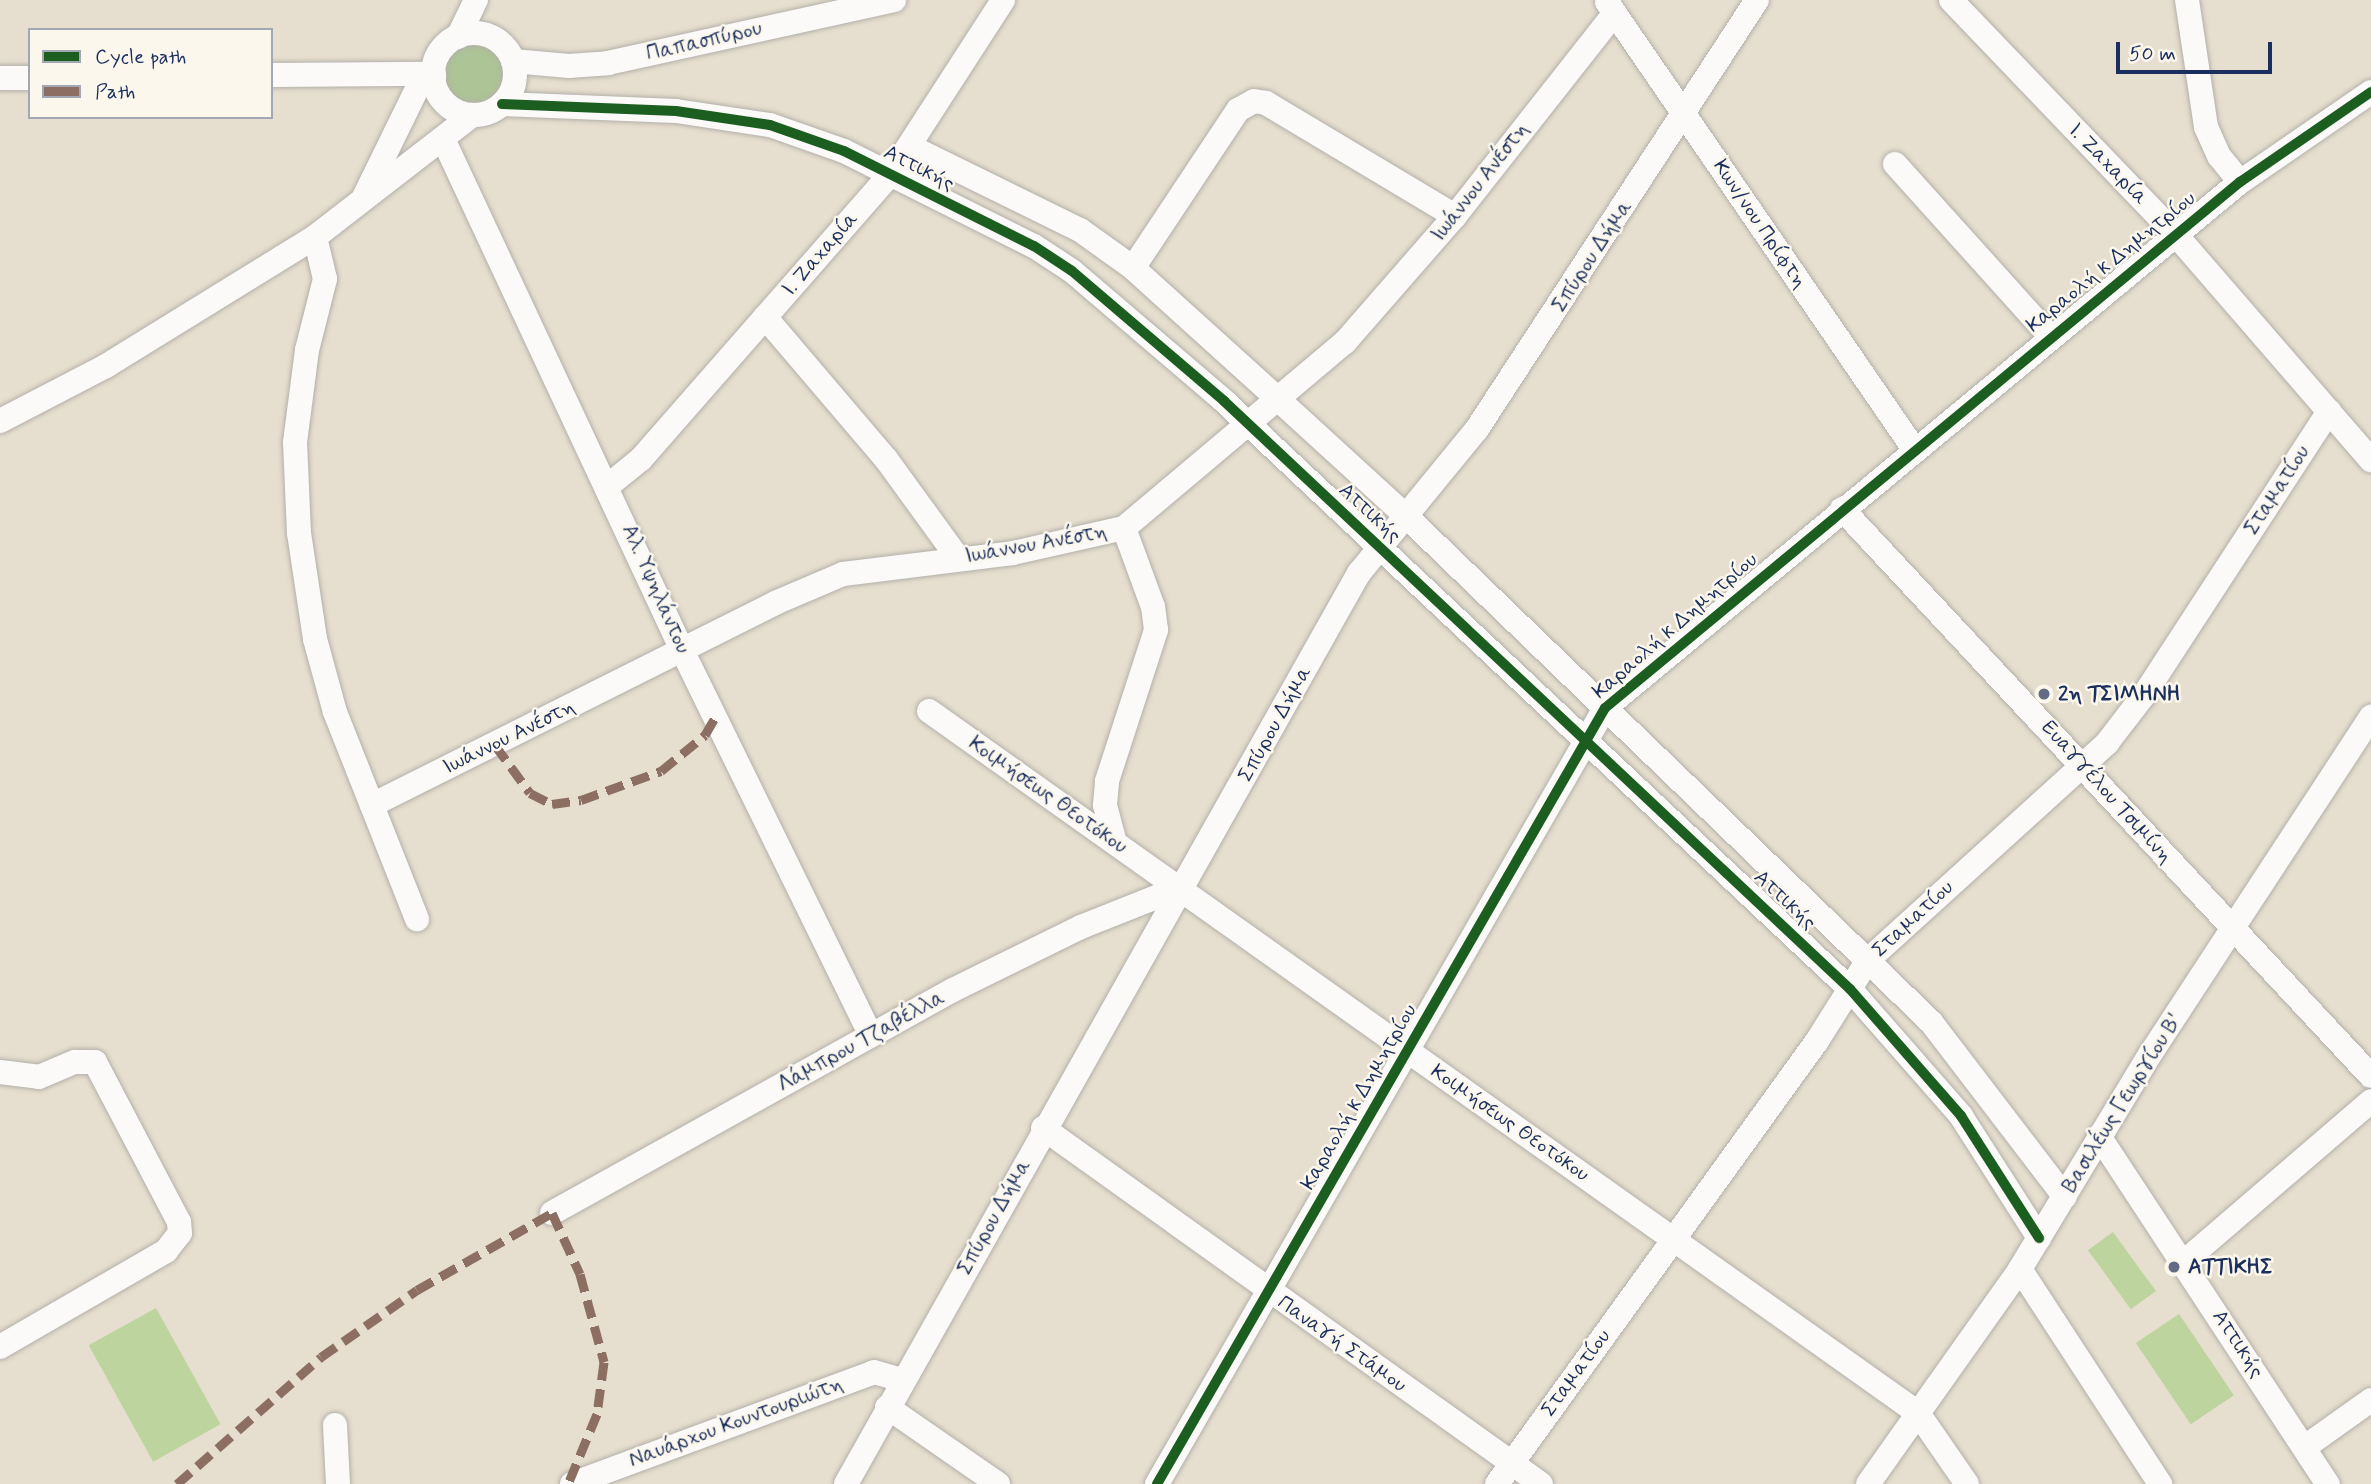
<!DOCTYPE html>
<html>
<head>
<meta charset="utf-8">
<style>
	body { margin:0 }
	#map { position:relative; width:2371px; height:1484px; overflow:hidden; background:#e6dece; font-family:Mynerve,sans-serif }
	div>[style] { position:absolute }
	.green>* { inset:0; background:#bed49f; transform-origin:0 0 }
	.forest>* { inset:0; background:#adc496 }
	.round { border-radius:50% }
	.roads { filter:drop-shadow(0 0 2px #b3b0aa) drop-shadow(0 0 2px #b3b0aa) }
	.minor>* { height:24px; margin:-12px; padding:0 12px; transform-origin:12px; border-radius:12px; background:#fbfaf8 }
	.minor>.ring { margin:-12px; padding:0; box-sizing:content-box; background:none; border:24px solid #fbfaf8; border-radius:50% }
	.quiet>* { height:9px; margin-top:-4.5px; transform-origin:0; background:repeating-linear-gradient(90deg,#8d6e63 0 18px,transparent 0 27px) }
	.cycleway>* { height:10px; margin:-5px; padding:0 5px; transform-origin:5px; border-radius:5px; background:#1b5e20 }
	.dots>* { width:19px; height:19px; translate:-50% -50%; box-sizing:border-box; border:4px solid #fbf7ec; border-radius:50% }
	span { translate:-50% -50%; white-space:nowrap; text-align:center; line-height:1.15; -webkit-text-stroke:5px #fbf7ec; paint-order:stroke }
	.street-label { font-size:21px; color:#1b2f5e }
	.poi-label { font-size:21px; color:#1b2f5e; font-weight:700 }
	.left { translate:0 -50%; text-align:left }
	.legend { position:absolute; left:28px; top:28px; width:245px; height:91px; box-sizing:border-box; background:#fbf7ec; border:2px solid #a1a7b3; margin:0; padding:9px 12px; list-style:none; font-size:21px; color:#1b2f5e }
	.legend li { display:flex; align-items:center; gap:14px; height:35px }
	.legend b { width:35px; border:2px solid #a1a7b3 }
	.scale { position:absolute; left:2116px; top:42px; width:156px; height:32px; box-sizing:border-box; border:4px solid #1b2f5e; border-top:0; padding-left:9px; font-size:21px; line-height:24px; white-space:nowrap; color:#1b2f5e; -webkit-text-stroke:5px #fbf7ec; paint-order:stroke }
</style>
</head>
<body>
<div id="map">
	<div class="green">
		<i style="left:2113px;top:1232px;width:73px;height:31px;rotate:54deg"></i>
		<i style="left:156px;top:1308px;width:133px;height:77px;rotate:61deg"></i>
		<i style="left:2179px;top:1314px;width:98px;height:52px;rotate:56deg"></i>
	</div>
	<div class="forest">
		<i class="round" style="left:442px;top:43px;width:64px;height:64px"></i>
	</div>
	<div class="roads">
		<div class="minor">
			<i style="left:1951px;top:0;width:325px;rotate:46.2deg"></i>
			<i style="left:2176px;top:235px;width:298px;rotate:49.1deg"></i>
			<i style="left:2187px;top:0;width:128px;rotate:81.5deg"></i>
			<i style="left:2206px;top:127px;width:32px;rotate:66deg"></i>
			<i style="left:2219px;top:156px;width:33px;rotate:51deg"></i>
			<i style="left:1607px;top:2px;width:542px;rotate:55.52deg"></i>
			<i class="ring" style="left:433px;top:33px;width:58px;height:58px"></i>
			<i style="left:458px;top:37px;width:41px;rotate:-64.1deg"></i>
			<i style="left:513px;top:61px;width:56px;rotate:5.1deg"></i>
			<i style="left:569px;top:66px;width:39px;rotate:-4deg"></i>
			<i style="left:608px;top:63px;width:293px;rotate:-12.4deg"></i>
			<i style="left:271px;top:75px;width:163px;rotate:-0.4deg"></i>
			<i style="left:0;top:78px;width:30px"></i>
			<i style="left:502px;top:104px;width:174px;rotate:2.3deg"></i>
			<i style="left:676px;top:111px;width:95px;rotate:8.5deg"></i>
			<i style="left:770px;top:125px;width:78px;rotate:19.4deg"></i>
			<i style="left:844px;top:151px;width:212px;rotate:26.6deg"></i>
			<i style="left:1034px;top:246px;width:45px;rotate:33.3deg"></i>
			<i style="left:1072px;top:271px;width:200px;rotate:40.5deg"></i>
			<i style="left:1224px;top:401px;width:859px;rotate:43.21deg"></i>
			<i style="left:1850px;top:989px;width:169px;rotate:48.8deg"></i>
			<i style="left:1961px;top:1116px;width:145px;rotate:57.4deg"></i>
			<i style="left:444px;top:141px;width:562px;rotate:64.94deg"></i>
			<i style="left:682px;top:650px;width:429px;rotate:63.9deg"></i>
			<i style="left:909px;top:146px;width:191px;rotate:26.2deg"></i>
			<i style="left:1080px;top:230px;width:65px;rotate:35.6deg"></i>
			<i style="left:1133px;top:268px;width:198px;rotate:42.1deg"></i>
			<i style="left:1280px;top:401px;width:173px;rotate:42.4deg"></i>
			<i style="left:1408px;top:518px;width:726px;rotate:43.94deg"></i>
			<i style="left:1931px;top:1022px;width:220px;rotate:52.6deg"></i>
			<i style="left:1895px;top:164px;width:232px;rotate:48deg"></i>
			<i style="left:364px;top:197px;width:123px;rotate:-63.9deg"></i>
			<i style="left:418px;top:87px;width:19px;rotate:-32deg"></i>
			<i style="left:315px;top:237px;width:43px;rotate:76.6deg"></i>
			<i style="left:325px;top:279px;width:73px;rotate:104.2deg"></i>
			<i style="left:307px;top:350px;width:93px;rotate:97.4deg"></i>
			<i style="left:295px;top:442px;width:91px;rotate:87.5deg"></i>
			<i style="left:299px;top:533px;width:107px;rotate:81.4deg"></i>
			<i style="left:315px;top:639px;width:76px;rotate:74.7deg"></i>
			<i style="left:335px;top:712px;width:223px;rotate:68.4deg"></i>
			<i style="left:1133px;top:268px;width:190px;rotate:-56.4deg"></i>
			<i style="left:1238px;top:110px;width:18px;rotate:-29deg"></i>
			<i style="left:1254px;top:101px;width:12px;rotate:9deg"></i>
			<i style="left:1266px;top:103px;width:220px;rotate:30.9deg"></i>
			<i style="left:765px;top:317px;width:187px;rotate:49.6deg"></i>
			<i style="left:886px;top:459px;width:122px;rotate:54deg"></i>
			<i style="left:0;top:421px;width:119px;rotate:-27.4deg"></i>
			<i style="left:106px;top:366px;width:246px;rotate:-31.7deg"></i>
			<i style="left:315px;top:237px;width:199px;rotate:-37.8deg"></i>
			<i style="left:609px;top:485px;width:41px;rotate:-39.1deg"></i>
			<i style="left:641px;top:459px;width:378px;rotate:-48.8deg"></i>
			<i style="left:890px;top:175px;width:208px;rotate:-57.1deg"></i>
			<i style="left:1842px;top:509px;width:775px;rotate:46.99deg"></i>
			<i style="left:929px;top:711px;width:1213px;rotate:35.37deg"></i>
			<i style="left:1918px;top:1413px;width:86px;rotate:55.4deg"></i>
			<i style="left:372px;top:805px;width:451px;rotate:-26.6deg"></i>
			<i style="left:775px;top:603px;width:74px;rotate:-23.1deg"></i>
			<i style="left:843px;top:574px;width:171px;rotate:-7deg"></i>
			<i style="left:1013px;top:553px;width:114px;rotate:-12.7deg"></i>
			<i style="left:1124px;top:528px;width:289px;rotate:-40.1deg"></i>
			<i style="left:1345px;top:342px;width:167px;rotate:-48.9deg"></i>
			<i style="left:1455px;top:216px;width:258px;rotate:-51.8deg"></i>
			<i style="left:1114px;top:839px;width:35px;rotate:-105deg"></i>
			<i style="left:1105px;top:805px;width:24px;rotate:-85deg"></i>
			<i style="left:1107px;top:781px;width:159px;rotate:-72deg"></i>
			<i style="left:1156px;top:630px;width:23px;rotate:-97deg"></i>
			<i style="left:1153px;top:607px;width:84px;rotate:-110.2deg"></i>
			<i style="left:0;top:1072px;width:39px;rotate:7deg"></i>
			<i style="left:39px;top:1077px;width:39px;rotate:-23deg"></i>
			<i style="left:75px;top:1062px;width:20px"></i>
			<i style="left:95px;top:1062px;width:181px;rotate:62.3deg"></i>
			<i style="left:179px;top:1222px;width:11px;rotate:85deg"></i>
			<i style="left:180px;top:1233px;width:23px;rotate:128deg"></i>
			<i style="left:166px;top:1251px;width:192px;rotate:150deg"></i>
			<i style="left:1043px;top:1128px;width:612px;rotate:35.56deg"></i>
			<i style="left:2099px;top:1136px;width:417px;rotate:56.7deg"></i>
			<i style="left:552px;top:1213px;width:459px;rotate:-29.1deg"></i>
			<i style="left:953px;top:990px;width:143px;rotate:-26.2deg"></i>
			<i style="left:1081px;top:927px;width:105px;rotate:-21.7deg"></i>
			<i style="left:2185px;top:1261px;width:245px;rotate:-40.7deg"></i>
			<i style="left:2020px;top:1269px;width:257px;rotate:56.9deg"></i>
			<i style="left:887px;top:1407px;width:135px;rotate:34.7deg"></i>
			<i style="left:335px;top:1425px;width:59px;rotate:87.1deg"></i>
			<i style="left:2305px;top:1447px;width:81px;rotate:-35.5deg"></i>
			<i style="left:572px;top:1484px;width:322px;rotate:-20.3deg"></i>
			<i style="left:874px;top:1372px;width:29px;rotate:16deg"></i>
			<i style="left:846px;top:1484px;width:1046px;rotate:-60.62deg"></i>
			<i style="left:1359px;top:573px;width:186px;rotate:-50.7deg"></i>
			<i style="left:1477px;top:429px;width:512px;rotate:-56.87deg"></i>
			<i style="left:1157px;top:1484px;width:896px;rotate:-60deg"></i>
			<i style="left:1605px;top:708px;width:825px;rotate:-39.64deg"></i>
			<i style="left:2240px;top:182px;width:159px;rotate:-34.5deg"></i>
			<i style="left:1497px;top:1484px;width:546px;rotate:-54.16deg"></i>
			<i style="left:1817px;top:1041px;width:96px;rotate:-57.8deg"></i>
			<i style="left:1868px;top:960px;width:323px;rotate:-42.2deg"></i>
			<i style="left:2107px;top:743px;width:61px;rotate:-52.4deg"></i>
			<i style="left:2144px;top:695px;width:339px;rotate:-56.9deg"></i>
			<i style="left:1868px;top:1484px;width:263px;rotate:-54.7deg"></i>
			<i style="left:2020px;top:1269px;width:253px;rotate:-58.8deg"></i>
			<i style="left:2151px;top:1053px;width:402px;rotate:-56.8deg"></i>
		</div>
	</div>
	<div class="quiet">
		<i style="left:495px;top:745px;width:59px;rotate:53.9deg"></i>
		<i style="left:530px;top:793px;width:25px;rotate:27deg"></i>
		<i style="left:552px;top:804px;width:29px;rotate:-8deg"></i>
		<i style="left:581px;top:800px;width:85px;rotate:-19.9deg"></i>
		<i style="left:661px;top:771px;width:57px;rotate:-39.3deg"></i>
		<i style="left:705px;top:735px;width:22px;rotate:-60deg"></i>
		<i style="left:177px;top:1484px;width:192px;rotate:-41.4deg"></i>
		<i style="left:321px;top:1357px;width:117px;rotate:-34.9deg"></i>
		<i style="left:417px;top:1290px;width:155px;rotate:-29.7deg"></i>
		<i style="left:552px;top:1213px;width:67px;rotate:65.3deg"></i>
		<i style="left:580px;top:1274px;width:91px;rotate:74.7deg"></i>
		<i style="left:604px;top:1362px;width:52px;rotate:97.7deg"></i>
		<i style="left:597px;top:1414px;width:76px;rotate:112.5deg"></i>
	</div>
	<div class="cycleway">
		<i style="left:502px;top:104px;width:174px;rotate:2.3deg"></i>
		<i style="left:676px;top:111px;width:95px;rotate:8.5deg"></i>
		<i style="left:770px;top:125px;width:78px;rotate:19.4deg"></i>
		<i style="left:844px;top:151px;width:212px;rotate:26.6deg"></i>
		<i style="left:1034px;top:246px;width:45px;rotate:33.3deg"></i>
		<i style="left:1072px;top:271px;width:200px;rotate:40.5deg"></i>
		<i style="left:1224px;top:401px;width:859px;rotate:43.21deg"></i>
		<i style="left:1850px;top:989px;width:169px;rotate:48.8deg"></i>
		<i style="left:1961px;top:1116px;width:145px;rotate:57.4deg"></i>
		<i style="left:1157px;top:1484px;width:896px;rotate:-60deg"></i>
		<i style="left:1605px;top:708px;width:825px;rotate:-39.64deg"></i>
		<i style="left:2240px;top:182px;width:159px;rotate:-34.5deg"></i>
	</div>
	<div class="dots">
		<i style="left:2044px;top:694px;background:#626c85"></i>
		<i style="left:2174px;top:1267px;background:#626c85"></i>
	</div>
	<div class="street-label">
		<span style="left:704px;top:41px;rotate:-13deg">Παπασπύρου</span>
		<span style="left:2108px;top:164px;rotate:46deg">Ι. Ζαχαρία</span>
		<span style="left:919px;top:168px;rotate:27deg">Αττικής</span>
		<span style="left:1480px;top:182px;rotate:-52deg">Ιωάννου Ανέστη</span>
		<span style="left:1760px;top:224px;rotate:56deg">Κων/νου Πρίφτη</span>
		<span style="left:820px;top:254px;rotate:-49deg">Ι. Ζαχαρία</span>
		<span style="left:1592px;top:256px;rotate:-57deg">Σπύρου Δήμα</span>
		<span style="left:2111px;top:262px;rotate:-39deg">Καραολή κ Δημητρίου</span>
		<span style="left:2277px;top:490px;rotate:-57deg">Σταματίου</span>
		<span style="left:1370px;top:513px;rotate:43deg">Αττικής</span>
		<span style="left:1036px;top:544px;rotate:-10deg">Ιωάννου Ανέστη</span>
		<span style="left:656px;top:589px;rotate:66deg">Αλ. Υψηλάντου</span>
		<span style="left:1675px;top:626px;rotate:-41deg">Καραολή κ Δημητρίου</span>
		<span style="left:1275px;top:724px;rotate:-61deg">Σπύρου Δήμα</span>
		<span style="left:509px;top:737px;rotate:-26deg">Ιωάννου Ανέστη</span>
		<span style="left:2107px;top:792px;rotate:48deg">Ευαγγέλου Τσιμίνη</span>
		<span style="left:1048px;top:795px;rotate:35deg">Κοιμήσεως Θεοτόκου</span>
		<span style="left:1785px;top:900px;rotate:43deg">Αττικής</span>
		<span style="left:1913px;top:919px;rotate:-43deg">Σταματίου</span>
		<span style="left:861px;top:1041px;rotate:-29deg">Λάμπρου Τζαβέλλα</span>
		<span style="left:1359px;top:1097px;rotate:-60deg">Καραολή κ Δημητρίου</span>
		<span style="left:2122px;top:1103px;rotate:-58deg">Βασιλέως Γεωργίου Β'</span>
		<span style="left:1510px;top:1123px;rotate:35deg">Κοιμήσεως Θεοτόκου</span>
		<span style="left:994px;top:1217px;rotate:-61deg">Σπύρου Δήμα</span>
		<span style="left:1342px;top:1344px;rotate:35deg">Παναγή Στάμου</span>
		<span style="left:2238px;top:1344px;rotate:57deg">Αττικής</span>
		<span style="left:1576px;top:1373px;rotate:-54deg">Σταματίου</span>
		<span style="left:736px;top:1422px;rotate:-20deg">Ναυάρχου Κουντουριώτη</span>
	</div>
	<div class="poi-label">
		<span class="left" style="left:2058px;top:694px">2η ΤΣΙΜΗΝΗ</span>
		<span class="left" style="left:2188px;top:1267px">ΑΤΤΙΚΗΣ</span>
	</div>
	<ul class="legend">
	<li><b style="height:9px;background:#1b5e20"></b>Cycle path</li>
	<li><b style="height:9px;background:#8d6e63"></b>Path</li>
	</ul>
	<div class="scale">50 m</div>
</div>
</body>
</html>
